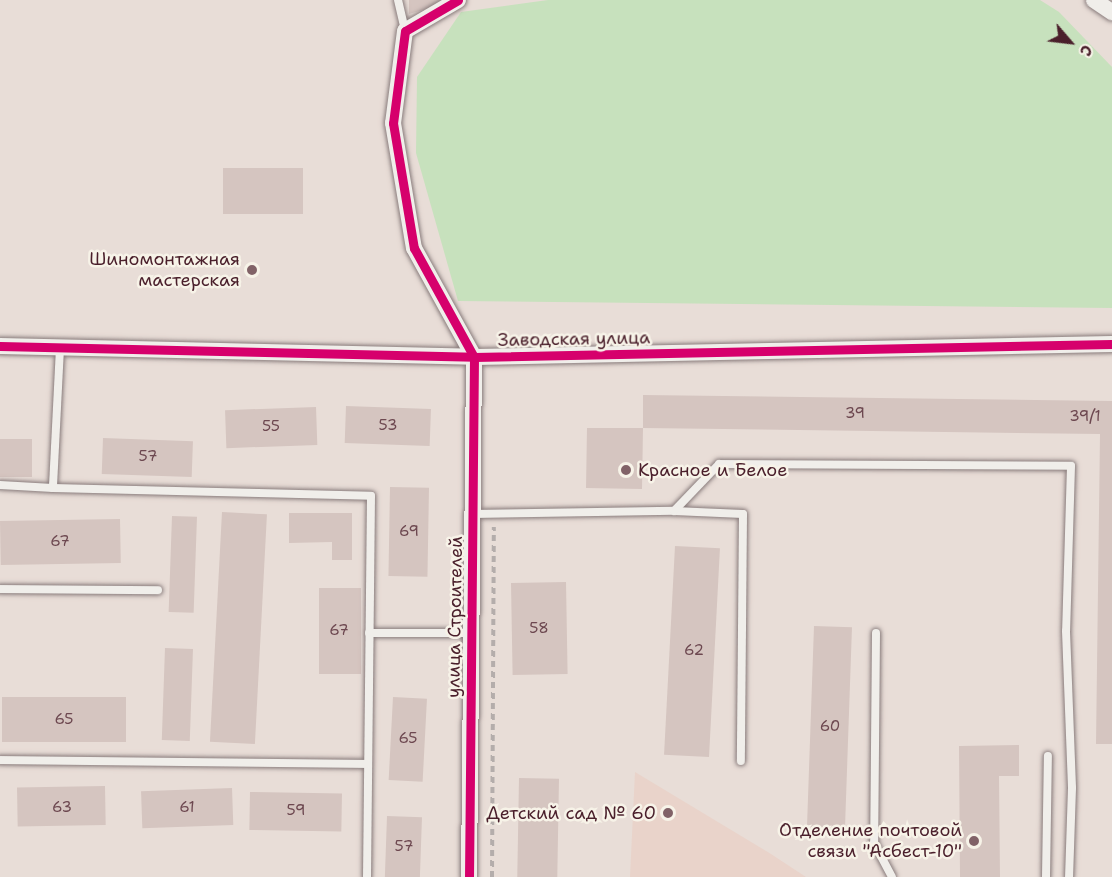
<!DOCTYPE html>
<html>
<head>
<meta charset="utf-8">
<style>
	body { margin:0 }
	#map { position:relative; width:1112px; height:877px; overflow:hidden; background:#e8ddd7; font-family:"Shantell Sans",sans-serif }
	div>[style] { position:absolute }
	.built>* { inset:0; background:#e9d3ca }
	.green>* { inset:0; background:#c7e1bd }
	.building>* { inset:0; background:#d5c5c0; transform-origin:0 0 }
	.path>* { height:4px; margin-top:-2px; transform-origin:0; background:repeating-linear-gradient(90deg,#b4adab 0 6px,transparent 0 10.5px) }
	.roads { filter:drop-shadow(0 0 2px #897c7c) drop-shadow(0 0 2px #897c7c) }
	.lane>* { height:8px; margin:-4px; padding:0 4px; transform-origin:4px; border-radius:4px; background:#f0eeea }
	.street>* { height:16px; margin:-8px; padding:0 8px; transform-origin:8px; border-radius:8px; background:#f0eeea }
	.cycleway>* { height:9px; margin:-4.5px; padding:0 4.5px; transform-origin:4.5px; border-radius:4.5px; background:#d6006c }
	.dots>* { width:16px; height:16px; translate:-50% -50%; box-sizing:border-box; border:3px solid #f7f3e8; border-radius:50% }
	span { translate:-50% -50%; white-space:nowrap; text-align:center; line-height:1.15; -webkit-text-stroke:5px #f7f3e8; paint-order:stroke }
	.number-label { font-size:15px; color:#6d4850 }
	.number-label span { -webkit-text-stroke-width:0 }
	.poi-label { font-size:18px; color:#4a1f2b }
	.right { translate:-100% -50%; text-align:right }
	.left { translate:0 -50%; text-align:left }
	.street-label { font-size:18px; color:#4a1f2b }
	.north { position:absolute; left:1040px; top:12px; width:60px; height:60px; -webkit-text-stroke:4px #f7f3e8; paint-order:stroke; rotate:118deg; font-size:16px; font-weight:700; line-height:24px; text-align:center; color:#4a1f2b }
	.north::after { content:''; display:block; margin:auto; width:21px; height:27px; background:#4a1f2b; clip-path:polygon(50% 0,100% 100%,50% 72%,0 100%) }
</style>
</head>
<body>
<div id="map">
	<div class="built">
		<i style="clip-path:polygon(635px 772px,771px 854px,806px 877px,630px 877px)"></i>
	</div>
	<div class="green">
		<i style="clip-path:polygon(548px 0,1040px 0,1059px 12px,1112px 67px,1112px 308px,458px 301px,416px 153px,417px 77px,461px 12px)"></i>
	</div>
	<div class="building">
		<i style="clip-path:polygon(409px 0,454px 0,454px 1px,409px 14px)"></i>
		<i style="left:303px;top:168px;width:46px;height:80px;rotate:90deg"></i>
		<i style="clip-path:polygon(643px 395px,1112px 401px,1112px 744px,1096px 744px,1100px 434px,643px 428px,642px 489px,586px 488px,587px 428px,643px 428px)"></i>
		<i style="left:346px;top:406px;width:85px;height:37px;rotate:2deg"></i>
		<i style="left:316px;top:407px;width:38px;height:91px;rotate:88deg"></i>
		<i style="left:103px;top:438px;width:90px;height:36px;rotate:2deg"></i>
		<i style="left:0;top:439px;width:32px;height:38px"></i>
		<i style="left:390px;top:487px;width:39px;height:89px;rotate:1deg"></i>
		<i style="left:222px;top:512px;width:45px;height:230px;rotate:3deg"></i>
		<i style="clip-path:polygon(289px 513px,352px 513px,352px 560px,332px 560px,332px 542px,289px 543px)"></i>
		<i style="left:172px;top:516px;width:25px;height:96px;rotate:2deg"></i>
		<i style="left:120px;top:519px;width:44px;height:120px;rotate:89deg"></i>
		<i style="left:675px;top:546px;width:45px;height:209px;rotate:3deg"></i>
		<i style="left:566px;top:582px;width:92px;height:55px;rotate:89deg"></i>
		<i style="left:319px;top:588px;width:42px;height:86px"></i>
		<i style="left:814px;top:626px;width:38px;height:201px;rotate:2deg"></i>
		<i style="left:165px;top:648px;width:28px;height:92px;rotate:2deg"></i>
		<i style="left:2px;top:697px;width:124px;height:45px"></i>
		<i style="left:393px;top:697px;width:34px;height:83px;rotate:3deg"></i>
		<i style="clip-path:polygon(1019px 745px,1019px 776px,999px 776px,1000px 877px,960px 877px,959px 746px)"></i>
		<i style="left:519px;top:778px;width:40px;height:99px;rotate:1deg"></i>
		<i style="left:105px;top:786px;width:39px;height:88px;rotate:89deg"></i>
		<i style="left:232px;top:788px;width:37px;height:91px;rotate:88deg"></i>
		<i style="left:250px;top:792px;width:92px;height:38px;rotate:1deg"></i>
		<i style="left:387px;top:816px;width:35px;height:61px;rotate:2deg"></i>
	</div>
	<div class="path">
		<i style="left:492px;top:877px;width:350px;rotate:-89.7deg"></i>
	</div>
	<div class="roads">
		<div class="lane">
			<i style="left:398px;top:0;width:32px;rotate:77deg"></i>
			<i style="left:60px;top:348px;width:140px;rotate:92.9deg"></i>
			<i style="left:53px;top:488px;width:318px;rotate:1.4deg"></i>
			<i style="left:371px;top:496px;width:381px;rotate:90.6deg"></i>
			<i style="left:0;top:485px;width:53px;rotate:3.2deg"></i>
			<i style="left:674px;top:511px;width:69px;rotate:2.5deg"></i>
			<i style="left:743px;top:514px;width:247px;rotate:90.5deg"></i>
			<i style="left:472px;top:514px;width:202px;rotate:-0.9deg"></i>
			<i style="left:674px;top:511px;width:65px;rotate:-46.2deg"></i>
			<i style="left:719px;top:464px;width:352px;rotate:0.3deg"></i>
			<i style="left:1071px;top:466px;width:165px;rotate:91.7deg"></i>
			<i style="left:1066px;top:631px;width:157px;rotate:87.8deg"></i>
			<i style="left:1072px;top:788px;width:89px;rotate:91.9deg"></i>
			<i style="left:0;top:589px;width:158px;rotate:0.4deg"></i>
			<i style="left:369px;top:633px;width:102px"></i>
			<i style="left:876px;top:633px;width:210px;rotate:90.5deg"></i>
			<i style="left:874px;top:843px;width:38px;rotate:62deg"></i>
			<i style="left:0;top:760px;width:368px;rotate:0.6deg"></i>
			<i style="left:1046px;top:877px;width:121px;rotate:-89.1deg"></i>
		</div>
		<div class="street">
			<i style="left:458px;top:0;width:61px;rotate:149.7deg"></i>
			<i style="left:405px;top:31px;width:93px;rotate:97.4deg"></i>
			<i style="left:393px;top:123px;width:127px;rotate:80.5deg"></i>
			<i style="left:414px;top:248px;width:124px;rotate:61.2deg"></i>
			<i style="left:474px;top:357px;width:520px;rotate:90.55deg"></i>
			<i style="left:1094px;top:0;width:22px;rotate:34deg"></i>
			<i style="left:0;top:346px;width:474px;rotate:1.3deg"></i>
			<i style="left:474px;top:357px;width:638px;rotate:-1.17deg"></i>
		</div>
	</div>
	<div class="cycleway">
		<i style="left:458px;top:0;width:61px;rotate:149.7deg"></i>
		<i style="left:405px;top:31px;width:93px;rotate:97.4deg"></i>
		<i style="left:393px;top:123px;width:127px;rotate:80.5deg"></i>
		<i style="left:414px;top:248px;width:124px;rotate:61.2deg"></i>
		<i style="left:474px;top:357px;width:520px;rotate:90.55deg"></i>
		<i style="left:0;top:346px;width:474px;rotate:1.3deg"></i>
		<i style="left:474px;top:357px;width:638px;rotate:-1.17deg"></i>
	</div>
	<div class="dots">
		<i style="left:252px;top:270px;background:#816267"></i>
		<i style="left:626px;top:470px;background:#816267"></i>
		<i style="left:668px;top:813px;background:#816267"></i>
		<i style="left:974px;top:841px;background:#816267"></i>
	</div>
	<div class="number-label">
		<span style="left:855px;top:414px">39</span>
		<span style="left:1085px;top:417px">39/1</span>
		<span style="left:388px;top:426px">53</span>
		<span style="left:271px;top:427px">55</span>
		<span style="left:148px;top:457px">57</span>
		<span style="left:409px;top:532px">69</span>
		<span style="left:60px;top:542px">67</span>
		<span style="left:539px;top:629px">58</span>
		<span style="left:339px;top:631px">67</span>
		<span style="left:694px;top:651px">62</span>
		<span style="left:64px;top:720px">65</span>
		<span style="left:830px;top:727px">60</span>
		<span style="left:408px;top:739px">65</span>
		<span style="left:62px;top:808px">63</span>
		<span style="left:187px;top:808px">61</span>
		<span style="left:296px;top:811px">59</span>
		<span style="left:404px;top:847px">57</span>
	</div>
	<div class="poi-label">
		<span class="right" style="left:240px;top:270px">Шиномонтажная<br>мастерская</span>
		<span class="left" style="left:638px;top:470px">Красное и Белое</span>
		<span class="right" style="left:656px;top:813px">Детский сад № 60</span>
		<span class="right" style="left:962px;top:841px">Отделение почтовой<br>связи "Асбест-10"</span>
	</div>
	<div class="street-label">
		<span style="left:574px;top:339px;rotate:-1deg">Заводская улица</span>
		<span style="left:455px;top:617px;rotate:-89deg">улица Строителей</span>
	</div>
	<div class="north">С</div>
</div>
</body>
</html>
